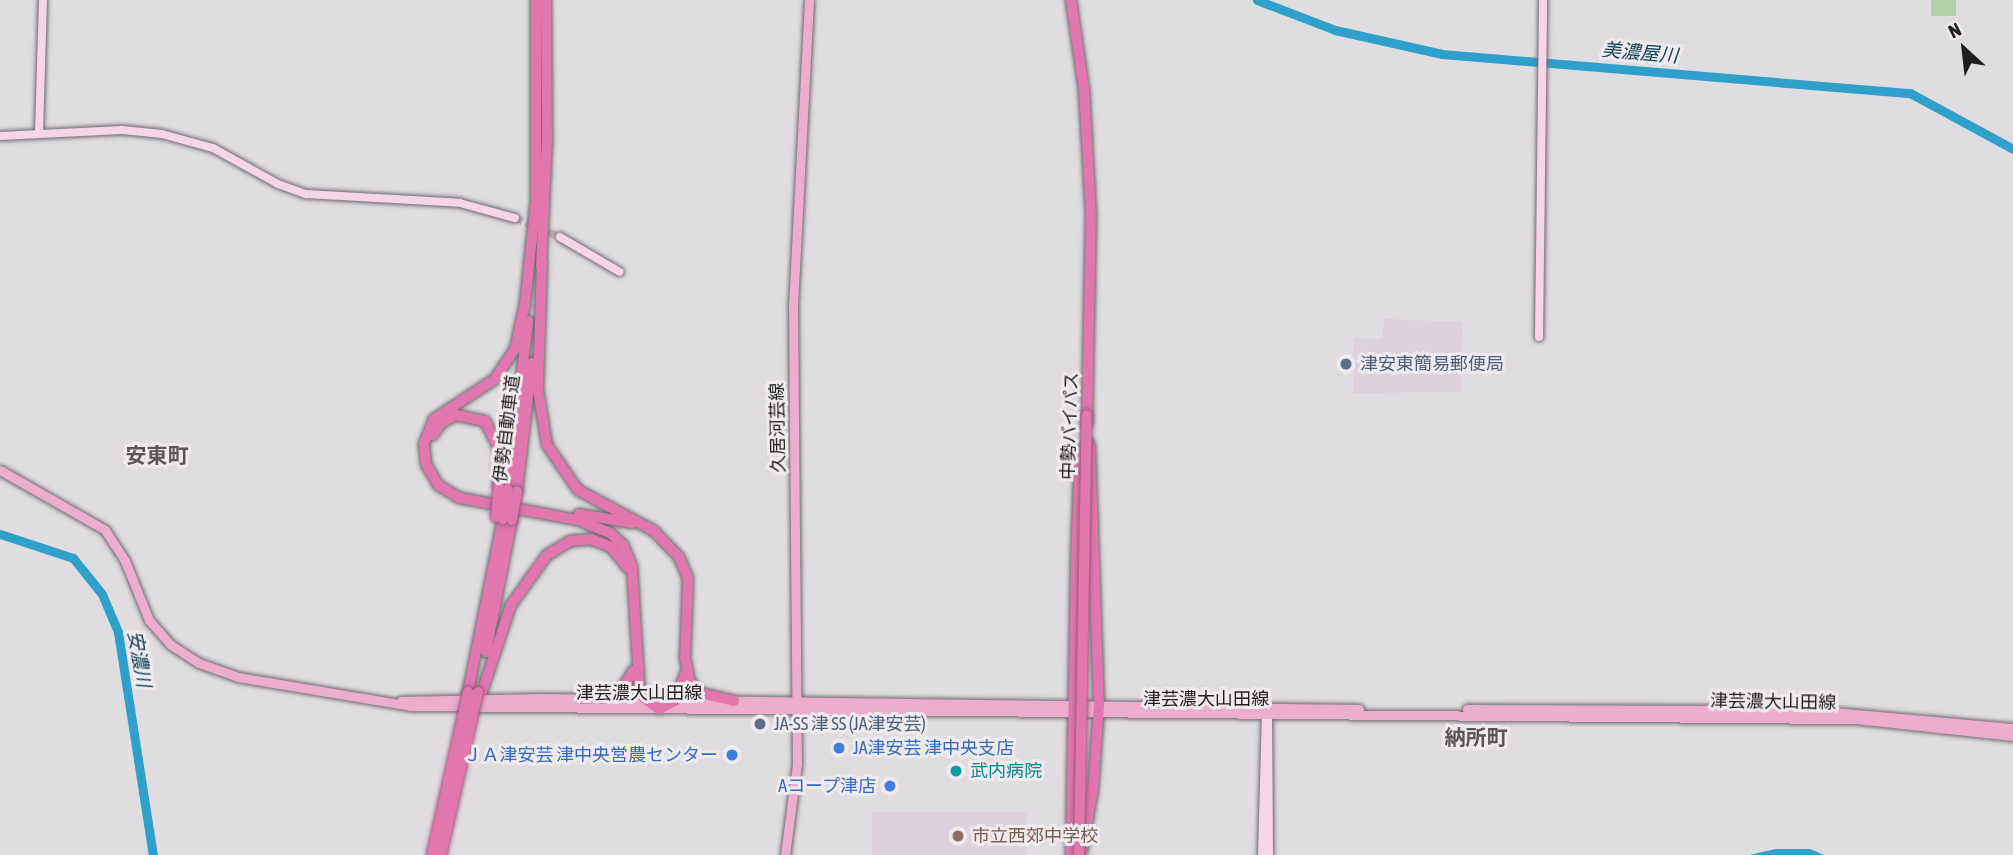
<!DOCTYPE html>
<html>
<head>
<meta charset="utf-8">
<style>
	body { margin:0 }
	#map { position:relative; width:2013px; height:855px; overflow:hidden; background:#e0dde0; font-family:"Asap Condensed","Noto Sans JP",sans-serif }
	div>[style] { position:absolute }
	.built>* { inset:0; background:#dbd2db; transform-origin:0 0 }
	.green>* { inset:0; background:#b0d2a7; transform-origin:0 0 }
	.water>* { inset:0; background:#2ea0c9 }
	.stream>* { height:2px; margin:-1px; padding:0 1px; transform-origin:1px; border-radius:1px; background:#2ea0c9 }
	.river>* { height:9px; margin:-4.5px; padding:0 4.5px; transform-origin:4.5px; border-radius:4.5px; background:#2ea0c9 }
	.secondary-tunnel>* { height:8px; margin-top:-4px; transform-origin:0; background:repeating-linear-gradient(90deg,#bab7ba 0 8px,transparent 0 12px) }
	.roads { filter:drop-shadow(0 0 2px #6e6b6e) drop-shadow(0 0 2px #6e6b6e) }
	.secondary>* { height:8px; margin:-4px; padding:0 4px; transform-origin:4px; border-radius:4px; background:#f6d6e6 }
	.primary>* { height:9px; margin:-4.5px; padding:0 4.5px; transform-origin:4.5px; border-radius:4.5px; background:#edadcd }
	.highway>* { height:10px; margin:-5px; padding:0 5px; transform-origin:5px; border-radius:5px; background:#e177ac }
	.bridges { filter:drop-shadow(0 0 2px #9d587b) drop-shadow(0 0 2px #9d587b) }
	.highway-bridge>* { height:10px; margin:-5px; padding:0 5px; transform-origin:5px; border-radius:5px; background:#e177ac }
	.dots>* { width:19px; height:19px; translate:-50% -50%; box-sizing:border-box; border:4px solid #eeeaee; border-radius:50% }
	span { translate:-50% -50%; white-space:nowrap; text-align:center; line-height:1.15; -webkit-text-stroke:6px #eeeaee; paint-order:stroke }
	.service-label { font-size:18px; color:#4e5e75 }
	.left { translate:0 -50%; text-align:left }
	.street-label { font-size:18px; color:#201f20 }
	.shop-label { font-size:18px; color:#366cbe }
	.right { translate:-100% -50%; text-align:right }
	.culture-label { font-size:18px; color:#0d838f }
	.education-label { font-size:18px; color:#785e54 }
	.water-label { font-size:19px; color:#134253; font-style:italic }
	.quarter-label { font-size:21px; color:#595659; font-weight:700 }
	.north { position:absolute; left:1929px; top:14px; width:70px; height:70px; -webkit-text-stroke:5px #eeeaee; paint-order:stroke; rotate:333deg; font-size:19px; font-weight:700; line-height:28px; text-align:center; color:#201f20 }
	.north::after { content:''; display:block; margin:auto; width:24px; height:32px; background:#201f20; clip-path:polygon(50% 0,100% 100%,50% 72%,0 100%) }
</style>
</head>
<body>
<div id="map">
	<div class="built">
		<i style="clip-path:polygon(1384px 319px,1463px 322px,1461px 392px,1353px 393px,1353px 338px,1382px 339px)"></i>
		<i style="left:872px;top:812px;width:155px;height:43px"></i>
	</div>
	<div class="green">
		<i style="left:1931px;top:0;width:25px;height:16px"></i>
	</div>
	<div class="water">
		<i style="clip-path:polygon(1776px 849px,1810px 849px,1824px 855px,1749px 855px)"></i>
	</div>
	<div class="stream">
		<i style="left:1260px;top:0;width:1px;rotate:90deg"></i>
	</div>
	<div class="river">
		<i style="left:1257px;top:0;width:84px;rotate:21deg"></i>
		<i style="left:1335px;top:30px;width:110px;rotate:12.6deg"></i>
		<i style="left:1442px;top:54px;width:470px;rotate:4.8deg"></i>
		<i style="left:1910px;top:93px;width:117px;rotate:28.5deg"></i>
		<i style="left:0;top:534px;width:77px;rotate:18.2deg"></i>
		<i style="left:73px;top:558px;width:46px;rotate:51.1deg"></i>
		<i style="left:102px;top:594px;width:41px;rotate:67.2deg"></i>
		<i style="left:118px;top:632px;width:226px;rotate:81.1deg"></i>
	</div>
	<div class="secondary-tunnel">
		<i style="left:515px;top:218px;width:49px;rotate:22.9deg"></i>
	</div>
	<div class="roads">
		<div class="secondary">
			<i style="left:39px;top:133px;width:133px;rotate:-88.3deg"></i>
			<i style="left:0;top:136px;width:122px;rotate:-2.8deg"></i>
			<i style="left:122px;top:130px;width:40px;rotate:5.7deg"></i>
			<i style="left:162px;top:134px;width:53px;rotate:15.4deg"></i>
			<i style="left:213px;top:148px;width:74px;rotate:29deg"></i>
			<i style="left:278px;top:184px;width:30px;rotate:20deg"></i>
			<i style="left:306px;top:194px;width:154px;rotate:3.3deg"></i>
			<i style="left:460px;top:203px;width:57px;rotate:15.3deg"></i>
			<i style="left:560px;top:237px;width:69px;rotate:30.3deg"></i>
			<i style="left:1539px;top:337px;width:337px;rotate:-89.3deg"></i>
			<i style="left:1268px;top:711px;width:144px;rotate:89.6deg"></i>
			<i style="left:1262px;top:855px;width:147px;rotate:-88.4deg"></i>
		</div>
		<div class="primary">
			<i style="left:0;top:470px;width:121px;rotate:29.7deg"></i>
			<i style="left:105px;top:530px;width:37px;rotate:57deg"></i>
			<i style="left:125px;top:561px;width:64px;rotate:67.9deg"></i>
			<i style="left:149px;top:620px;width:33px;rotate:49deg"></i>
			<i style="left:171px;top:645px;width:33px;rotate:33deg"></i>
			<i style="left:199px;top:663px;width:41px;rotate:19.7deg"></i>
			<i style="left:238px;top:677px;width:175px;rotate:9.5deg"></i>
			<i style="left:411px;top:706px;width:1445px;rotate:0.52deg"></i>
			<i style="left:1856px;top:719px;width:158px;rotate:6.2deg"></i>
			<i style="left:401px;top:701px;width:140px;rotate:-1.2deg"></i>
			<i style="left:541px;top:698px;width:818px;rotate:0.77deg"></i>
			<i style="left:1467px;top:709px;width:343px;rotate:0.2deg"></i>
			<i style="left:1810px;top:710px;width:204px;rotate:5.1deg"></i>
			<i style="left:785px;top:855px;width:92px;rotate:-82.5deg"></i>
			<i style="left:797px;top:764px;width:458px;rotate:-90.5deg"></i>
			<i style="left:793px;top:306px;width:306px;rotate:-87deg"></i>
		</div>
		<div class="highway">
			<i style="left:536px;top:0;width:197px;rotate:90deg"></i>
			<i style="left:1071px;top:0;width:90px;rotate:81.7deg"></i>
			<i style="left:1084px;top:89px;width:126px;rotate:86.8deg"></i>
			<i style="left:1091px;top:215px;width:208px;rotate:91.1deg"></i>
			<i style="left:537px;top:191px;width:114px;rotate:96.1deg"></i>
			<i style="left:525px;top:304px;width:46px;rotate:102.5deg"></i>
			<i style="left:515px;top:349px;width:36px;rotate:124deg"></i>
			<i style="left:495px;top:379px;width:73px;rotate:146.7deg"></i>
			<i style="left:434px;top:419px;width:27px;rotate:112deg"></i>
			<i style="left:424px;top:444px;width:20px;rotate:84deg"></i>
			<i style="left:426px;top:464px;width:24px;rotate:60deg"></i>
			<i style="left:438px;top:485px;width:26px;rotate:31deg"></i>
			<i style="left:460px;top:498px;width:120px;rotate:10.6deg"></i>
			<i style="left:578px;top:520px;width:35px;rotate:22deg"></i>
			<i style="left:610px;top:533px;width:18px;rotate:43deg"></i>
			<i style="left:623px;top:545px;width:23px;rotate:67deg"></i>
			<i style="left:632px;top:566px;width:129px;rotate:86.5deg"></i>
			<i style="left:640px;top:695px;width:24px;rotate:36deg"></i>
			<i style="left:659px;top:709px;width:18px;rotate:-27deg"></i>
			<i style="left:675px;top:701px;width:31px;rotate:-69deg"></i>
			<i style="left:542px;top:261px;width:129px;rotate:91.8deg"></i>
			<i style="left:538px;top:390px;width:56px;rotate:80.7deg"></i>
			<i style="left:547px;top:445px;width:55px;rotate:55.4deg"></i>
			<i style="left:578px;top:490px;width:86px;rotate:28.3deg"></i>
			<i style="left:654px;top:531px;width:36px;rotate:46deg"></i>
			<i style="left:679px;top:557px;width:23px;rotate:67deg"></i>
			<i style="left:688px;top:578px;width:80px;rotate:92.1deg"></i>
			<i style="left:685px;top:658px;width:25px;rotate:78deg"></i>
			<i style="left:690px;top:682px;width:15px;rotate:48deg"></i>
			<i style="left:700px;top:693px;width:35px;rotate:13deg"></i>
			<i style="left:541px;top:267px;width:127px;rotate:-87.3deg"></i>
			<i style="left:547px;top:140px;width:140px;rotate:-90.4deg"></i>
			<i style="left:433px;top:435px;width:14px;rotate:-56deg"></i>
			<i style="left:441px;top:423px;width:17px;rotate:-28deg"></i>
			<i style="left:456px;top:415px;width:30px;rotate:12deg"></i>
			<i style="left:485px;top:421px;width:30px;rotate:63deg"></i>
			<i style="left:499px;top:448px;width:37px;rotate:90deg"></i>
			<i style="left:508px;top:489px;width:169px;rotate:-83.2deg"></i>
			<i style="left:517px;top:491px;width:129px;rotate:-83.3deg"></i>
			<i style="left:579px;top:514px;width:54px;rotate:9.6deg"></i>
			<i style="left:486px;top:652px;width:135px;rotate:-78.9deg"></i>
			<i style="left:468px;top:692px;width:177px;rotate:-78.6deg"></i>
			<i style="left:482px;top:692px;width:92px;rotate:-71.6deg"></i>
			<i style="left:511px;top:605px;width:62px;rotate:-54.2deg"></i>
			<i style="left:547px;top:555px;width:27px;rotate:-31deg"></i>
			<i style="left:570px;top:541px;width:21px;rotate:-5deg"></i>
			<i style="left:591px;top:539px;width:22px;rotate:22deg"></i>
			<i style="left:611px;top:547px;width:27px;rotate:51deg"></i>
			<i style="left:601px;top:699px;width:23px;rotate:-25deg"></i>
			<i style="left:622px;top:689px;width:22px;rotate:-58deg"></i>
			<i style="left:1082px;top:851px;width:63px;rotate:-79.9deg"></i>
			<i style="left:1093px;top:789px;width:83px;rotate:-85.9deg"></i>
			<i style="left:1099px;top:706px;width:260px;rotate:-92deg"></i>
			<i style="left:1071px;top:855px;width:296px;rotate:-89deg"></i>
			<i style="left:1076px;top:559px;width:103px;rotate:-87.8deg"></i>
			<i style="left:1080px;top:456px;width:16px;rotate:-60deg"></i>
		</div>
	</div>
	<div class="bridges">
		<div class="highway-bridge">
			<i style="left:496px;top:517px;width:32px;rotate:-85deg"></i>
			<i style="left:503px;top:519px;width:30px;rotate:-81deg"></i>
			<i style="left:512px;top:520px;width:29px;rotate:-80deg"></i>
			<i style="left:432px;top:855px;width:167px;rotate:-77.5deg"></i>
			<i style="left:441px;top:855px;width:167px;rotate:-77.2deg"></i>
			<i style="left:1079px;top:855px;width:440px;rotate:-89deg"></i>
		</div>
	</div>
	<div class="dots">
		<i style="left:1346px;top:364px;background:#5c6f8a"></i>
		<i style="left:760px;top:724px;background:#5c6f8a"></i>
		<i style="left:839px;top:748px;background:#3f7fe0"></i>
		<i style="left:732px;top:755px;background:#3f7fe0"></i>
		<i style="left:956px;top:771px;background:#0f9aa8"></i>
		<i style="left:890px;top:786px;background:#3f7fe0"></i>
		<i style="left:958px;top:836px;background:#8d6e63"></i>
	</div>
	<div class="service-label">
		<span class="left" style="left:1360px;top:364px">津安東簡易郵便局</span>
		<span class="left" style="left:774px;top:724px">JA-SS 津 SS (JA津安芸)</span>
	</div>
	<div class="street-label">
		<span style="left:1070px;top:426px;rotate:-88deg">中勢バイパス</span>
		<span style="left:778px;top:428px;rotate:-91deg">久居河芸線</span>
		<span style="left:507px;top:429px;rotate:-83deg">伊勢自動車道</span>
		<span style="left:639px;top:693px">津芸濃大山田線</span>
		<span style="left:1206px;top:699px">津芸濃大山田線</span>
		<span style="left:1773px;top:702px;rotate:1deg">津芸濃大山田線</span>
	</div>
	<div class="shop-label">
		<span class="left" style="left:853px;top:748px">JA津安芸 津中央支店</span>
		<span class="right" style="left:718px;top:755px">ＪＡ津安芸 津中央営農センター</span>
		<span class="right" style="left:876px;top:786px">Aコープ津店</span>
	</div>
	<div class="culture-label">
		<span class="left" style="left:970px;top:771px">武内病院</span>
	</div>
	<div class="education-label">
		<span class="left" style="left:972px;top:836px">市立西郊中学校</span>
	</div>
	<div class="water-label">
		<span style="left:1640px;top:53px;rotate:5deg">美濃屋川</span>
		<span style="left:139px;top:659px;rotate:80deg">安濃川</span>
	</div>
	<div class="quarter-label">
		<span style="left:157px;top:455px">安東町</span>
		<span style="left:1476px;top:737px">納所町</span>
	</div>
	<div class="north">N</div>
</div>
</body>
</html>
